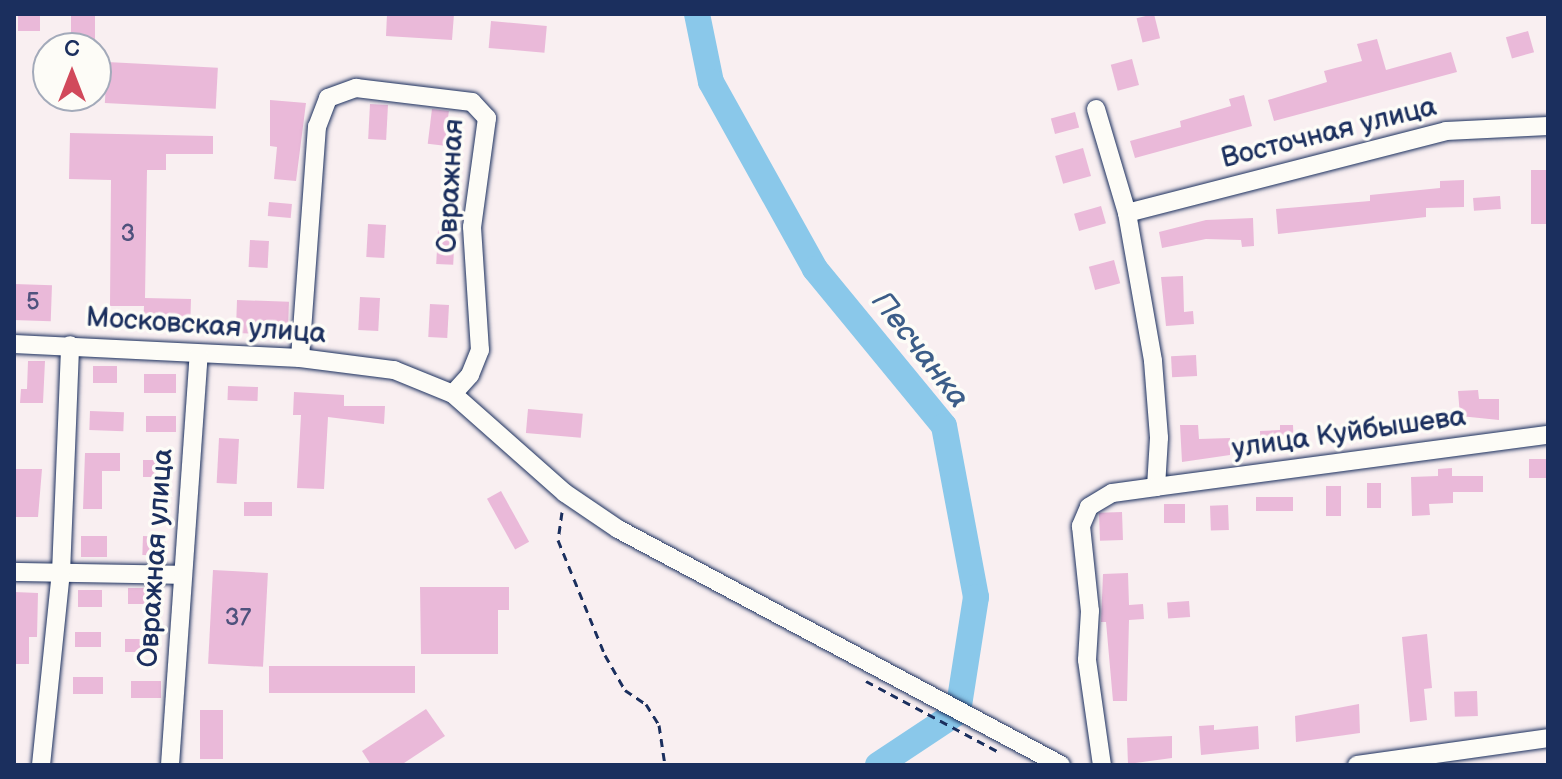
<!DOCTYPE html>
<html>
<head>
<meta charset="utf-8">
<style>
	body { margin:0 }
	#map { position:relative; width:1562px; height:779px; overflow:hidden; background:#f9eff1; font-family:"Balsamiq Sans",sans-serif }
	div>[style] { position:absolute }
	.river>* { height:26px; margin:-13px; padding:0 13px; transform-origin:13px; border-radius:13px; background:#8ac8ea }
	.building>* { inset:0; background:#eab9d9; transform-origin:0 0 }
	.path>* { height:3px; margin-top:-1.5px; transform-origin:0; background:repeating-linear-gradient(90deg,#1b2f5e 0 8px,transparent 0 14px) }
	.roads { filter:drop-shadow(0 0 2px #1b2f5e) drop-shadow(0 0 2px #1b2f5e) }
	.minor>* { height:18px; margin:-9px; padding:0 9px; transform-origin:9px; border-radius:9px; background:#fdfcf7 }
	span { translate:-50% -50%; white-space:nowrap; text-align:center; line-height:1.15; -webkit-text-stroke:7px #fdfcf7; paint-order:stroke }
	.number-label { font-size:24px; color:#4f527d }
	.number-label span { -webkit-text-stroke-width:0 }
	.street-label { font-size:28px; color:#1b2f5e }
	.water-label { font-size:30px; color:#3c5d88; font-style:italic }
	.frame { position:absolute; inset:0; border:16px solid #1b2f5e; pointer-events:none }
	.north { position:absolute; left:32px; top:32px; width:80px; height:80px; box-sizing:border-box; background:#fdfcf7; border:2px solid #a3aaba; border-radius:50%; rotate:0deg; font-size:22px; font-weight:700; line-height:32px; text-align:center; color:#1b2f5e }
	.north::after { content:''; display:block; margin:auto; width:28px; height:36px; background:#d1495b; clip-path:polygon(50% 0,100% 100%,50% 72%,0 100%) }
</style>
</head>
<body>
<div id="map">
	<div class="river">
		<i style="left:697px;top:14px;width:69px;rotate:78.4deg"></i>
		<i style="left:711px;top:82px;width:214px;rotate:60.9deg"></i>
		<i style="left:815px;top:269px;width:203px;rotate:50.6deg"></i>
		<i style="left:944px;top:426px;width:174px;rotate:79.4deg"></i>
		<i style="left:976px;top:597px;width:116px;rotate:98.9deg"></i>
		<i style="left:958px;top:712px;width:96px;rotate:146.5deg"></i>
	</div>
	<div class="building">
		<i style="left:18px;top:14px;width:22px;height:17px"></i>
		<i style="left:71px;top:14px;width:24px;height:34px"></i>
		<i style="clip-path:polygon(387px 14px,454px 14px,452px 40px,386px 36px)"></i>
		<i style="left:1154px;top:14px;width:25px;height:18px;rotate:76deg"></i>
		<i style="left:491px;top:21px;width:56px;height:27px;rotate:5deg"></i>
		<i style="left:1528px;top:31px;width:22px;height:23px;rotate:74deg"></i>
		<i style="clip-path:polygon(1377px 39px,1386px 70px,1451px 52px,1457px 72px,1274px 121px,1268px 100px,1327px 82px,1324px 71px,1362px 61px,1357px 44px)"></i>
		<i style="left:1132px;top:59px;width:27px;height:22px;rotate:75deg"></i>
		<i style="left:107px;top:62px;width:111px;height:41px;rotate:3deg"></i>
		<i style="clip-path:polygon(1244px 95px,1252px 126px,1135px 158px,1130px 141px,1181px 127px,1180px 121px,1231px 106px,1229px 99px)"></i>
		<i style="clip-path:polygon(270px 100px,306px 103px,296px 181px,274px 179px,277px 147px,270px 146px)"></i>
		<i style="left:370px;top:104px;width:18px;height:35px;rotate:3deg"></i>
		<i style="left:432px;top:109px;width:17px;height:35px;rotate:7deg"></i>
		<i style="left:1075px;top:112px;width:16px;height:25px;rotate:75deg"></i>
		<i style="clip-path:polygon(70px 133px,213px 136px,213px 154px,166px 154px,166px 170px,147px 170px,145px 298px,191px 299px,190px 331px,143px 330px,144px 306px,110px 306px,111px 180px,69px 179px)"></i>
		<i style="left:1083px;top:148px;width:29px;height:29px;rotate:74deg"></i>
		<i style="left:1548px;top:170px;width:54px;height:17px;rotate:90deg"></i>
		<i style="clip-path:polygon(1464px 180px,1464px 207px,1426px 208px,1426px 217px,1278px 234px,1276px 209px,1370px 201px,1370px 195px,1440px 188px,1440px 181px)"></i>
		<i style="left:1500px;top:196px;width:13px;height:27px;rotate:86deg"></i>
		<i style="left:269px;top:202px;width:23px;height:14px;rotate:5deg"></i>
		<i style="left:1101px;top:206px;width:18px;height:28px;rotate:74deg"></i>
		<i style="clip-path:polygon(1253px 218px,1254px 246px,1242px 247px,1241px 240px,1206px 239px,1162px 248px,1159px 232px,1206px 220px)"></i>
		<i style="left:368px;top:224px;width:18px;height:33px;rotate:3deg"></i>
		<i style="left:438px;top:230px;width:17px;height:34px;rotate:3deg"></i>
		<i style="left:250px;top:240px;width:19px;height:27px;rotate:3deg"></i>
		<i style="left:1114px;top:260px;width:24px;height:26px;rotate:75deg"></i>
		<i style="clip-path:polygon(1183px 276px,1184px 312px,1193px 311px,1194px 324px,1166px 326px,1161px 277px)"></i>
		<i style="left:14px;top:284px;width:38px;height:36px;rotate:2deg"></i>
		<i style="left:360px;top:297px;width:20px;height:33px;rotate:3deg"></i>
		<i style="left:237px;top:300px;width:52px;height:33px;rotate:2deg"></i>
		<i style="left:430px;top:304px;width:19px;height:33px;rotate:3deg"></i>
		<i style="left:1196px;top:355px;width:21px;height:25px;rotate:87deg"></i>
		<i style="clip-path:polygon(28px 361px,45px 361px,43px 403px,20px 403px,21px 389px,27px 389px)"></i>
		<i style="left:93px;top:366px;width:24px;height:17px"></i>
		<i style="left:144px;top:374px;width:32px;height:19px"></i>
		<i style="left:228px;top:386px;width:30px;height:14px;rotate:2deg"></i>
		<i style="clip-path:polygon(1478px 390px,1479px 399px,1499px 399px,1499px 420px,1460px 416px,1458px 391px)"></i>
		<i style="clip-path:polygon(294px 392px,344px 395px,344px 406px,385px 406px,384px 424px,328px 417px,324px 489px,297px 488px,301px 415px,293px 415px)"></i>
		<i style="left:528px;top:409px;width:55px;height:24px;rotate:5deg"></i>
		<i style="left:90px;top:411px;width:34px;height:19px;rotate:2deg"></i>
		<i style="left:146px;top:416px;width:30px;height:16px"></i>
		<i style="clip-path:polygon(1180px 425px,1198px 425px,1199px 439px,1230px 438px,1230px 455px,1182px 462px)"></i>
		<i style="clip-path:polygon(1280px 425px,1293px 425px,1294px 450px,1261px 454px,1260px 431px,1280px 430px)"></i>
		<i style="left:1376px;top:426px;width:13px;height:26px;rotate:90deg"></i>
		<i style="left:219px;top:438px;width:20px;height:45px;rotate:3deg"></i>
		<i style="clip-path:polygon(85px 453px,120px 453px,120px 471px,102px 471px,102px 509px,83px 509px)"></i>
		<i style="left:1548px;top:459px;width:19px;height:19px;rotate:90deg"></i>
		<i style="left:143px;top:460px;width:25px;height:17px"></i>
		<i style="clip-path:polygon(1452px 468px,1452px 476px,1483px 476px,1483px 492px,1453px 492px,1453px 503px,1429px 504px,1430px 515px,1412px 516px,1411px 477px,1438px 476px,1438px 469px)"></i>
		<i style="clip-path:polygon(14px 469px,42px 469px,38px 517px,16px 517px)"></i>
		<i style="left:1367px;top:483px;width:14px;height:25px"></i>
		<i style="left:1326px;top:486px;width:15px;height:30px"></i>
		<i style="left:501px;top:491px;width:58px;height:16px;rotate:61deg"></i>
		<i style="left:1293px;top:497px;width:14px;height:37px;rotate:90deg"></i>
		<i style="left:244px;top:502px;width:28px;height:14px"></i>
		<i style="left:1185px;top:504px;width:19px;height:21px;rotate:90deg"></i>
		<i style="left:1228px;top:505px;width:25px;height:18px;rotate:88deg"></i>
		<i style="left:1122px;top:512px;width:28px;height:23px;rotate:88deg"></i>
		<i style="left:81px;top:536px;width:26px;height:21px"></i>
		<i style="left:143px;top:536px;width:23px;height:19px;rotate:2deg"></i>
		<i style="left:213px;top:570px;width:55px;height:94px;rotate:3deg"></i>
		<i style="clip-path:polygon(1128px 573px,1129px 605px,1143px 604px,1144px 619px,1129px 620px,1127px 701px,1113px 701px,1106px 622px,1101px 622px,1103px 574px)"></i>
		<i style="clip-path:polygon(420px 587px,509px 587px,509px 610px,498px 610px,498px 654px,421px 654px)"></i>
		<i style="left:128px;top:588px;width:32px;height:16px"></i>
		<i style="left:78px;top:590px;width:24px;height:17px"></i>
		<i style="clip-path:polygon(14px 592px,38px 593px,37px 637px,29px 637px,29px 664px,14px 664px)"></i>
		<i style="left:1189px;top:601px;width:16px;height:22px;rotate:86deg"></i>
		<i style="left:75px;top:632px;width:26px;height:15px"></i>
		<i style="clip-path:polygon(1427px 634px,1432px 688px,1424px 689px,1427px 720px,1410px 722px,1402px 637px)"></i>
		<i style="left:125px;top:639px;width:33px;height:13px"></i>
		<i style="left:415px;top:666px;width:27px;height:146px;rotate:90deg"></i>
		<i style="left:73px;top:677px;width:30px;height:17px"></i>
		<i style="left:131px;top:681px;width:30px;height:17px"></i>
		<i style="left:1477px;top:691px;width:25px;height:23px;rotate:88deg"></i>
		<i style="clip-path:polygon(1359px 704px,1360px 733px,1296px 742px,1295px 716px)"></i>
		<i style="clip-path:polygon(426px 709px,445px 736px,401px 765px,371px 765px,362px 751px)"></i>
		<i style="left:200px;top:710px;width:23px;height:49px"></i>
		<i style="clip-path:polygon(1214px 725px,1214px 730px,1258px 726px,1259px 749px,1201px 755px,1199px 726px)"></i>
		<i style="clip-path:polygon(1172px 736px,1172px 758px,1128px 764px,1127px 738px)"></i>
	</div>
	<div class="path">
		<i style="left:562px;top:512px;width:28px;rotate:98deg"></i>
		<i style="left:558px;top:540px;width:124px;rotate:67.8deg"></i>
		<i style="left:605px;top:655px;width:40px;rotate:60.3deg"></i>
		<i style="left:625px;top:690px;width:25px;rotate:34deg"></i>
		<i style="left:646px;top:704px;width:25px;rotate:58deg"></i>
		<i style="left:659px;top:725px;width:40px;rotate:81.5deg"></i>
		<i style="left:866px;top:681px;width:153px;rotate:28.1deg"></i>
	</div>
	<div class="roads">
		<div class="minor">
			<i style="left:1096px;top:109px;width:109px;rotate:73.4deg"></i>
			<i style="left:1127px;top:213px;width:150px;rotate:80deg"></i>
			<i style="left:1153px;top:361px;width:77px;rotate:85.5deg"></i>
			<i style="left:1159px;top:438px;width:49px;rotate:93.5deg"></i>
			<i style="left:1156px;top:487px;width:44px;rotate:172.2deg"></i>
			<i style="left:1112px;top:493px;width:27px;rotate:149deg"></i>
			<i style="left:1089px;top:507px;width:21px;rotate:113deg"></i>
			<i style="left:1081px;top:526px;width:85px;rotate:84deg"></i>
			<i style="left:1090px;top:611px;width:49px;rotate:93.5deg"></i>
			<i style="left:1087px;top:660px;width:106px;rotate:81.9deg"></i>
			<i style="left:1127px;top:213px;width:329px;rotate:-14.4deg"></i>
			<i style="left:1446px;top:131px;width:102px;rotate:-2.8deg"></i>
			<i style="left:14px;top:344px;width:286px;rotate:2.8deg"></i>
			<i style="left:300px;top:358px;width:95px;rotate:7.3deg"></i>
			<i style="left:394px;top:370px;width:64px;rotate:22.1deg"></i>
			<i style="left:453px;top:394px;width:149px;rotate:41.5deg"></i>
			<i style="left:565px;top:493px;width:64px;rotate:34.2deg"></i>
			<i style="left:618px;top:529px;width:502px;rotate:28.05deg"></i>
			<i style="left:300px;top:358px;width:232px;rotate:-85.8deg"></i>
			<i style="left:317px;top:127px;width:31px;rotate:-69deg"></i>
			<i style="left:328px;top:98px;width:30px;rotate:-20deg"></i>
			<i style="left:356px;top:88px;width:117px;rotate:6.9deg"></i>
			<i style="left:472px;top:102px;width:22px;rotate:47deg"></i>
			<i style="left:487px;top:118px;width:110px;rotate:97.8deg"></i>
			<i style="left:472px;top:227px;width:123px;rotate:86.3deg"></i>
			<i style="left:480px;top:350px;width:27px;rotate:112deg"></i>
			<i style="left:470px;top:375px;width:25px;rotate:132deg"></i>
			<i style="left:1156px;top:487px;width:395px;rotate:-7.6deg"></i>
			<i style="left:14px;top:572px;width:168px;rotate:1deg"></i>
			<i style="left:41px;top:765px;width:193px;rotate:-84.1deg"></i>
			<i style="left:61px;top:573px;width:228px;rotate:-87.7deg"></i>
			<i style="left:170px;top:765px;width:411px;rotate:-86deg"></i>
			<i style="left:1357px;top:765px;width:193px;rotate:-8deg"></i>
		</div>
	</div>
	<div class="number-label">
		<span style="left:128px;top:234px">3</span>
		<span style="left:33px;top:302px">5</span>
		<span style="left:238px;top:618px">37</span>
	</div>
	<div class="street-label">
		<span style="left:1329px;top:133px;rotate:-14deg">Восточная улица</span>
		<span style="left:451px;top:186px;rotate:-87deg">Овражная</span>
		<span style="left:206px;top:326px;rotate:4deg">Московская улица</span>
		<span style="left:1349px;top:433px;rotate:-8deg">улица Куйбышева</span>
		<span style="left:156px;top:558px;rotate:-86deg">Овражная улица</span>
	</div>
	<div class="water-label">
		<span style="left:920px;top:350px;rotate:52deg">Песчанка</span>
	</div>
	<div class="frame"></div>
	<div class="north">С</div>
</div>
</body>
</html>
